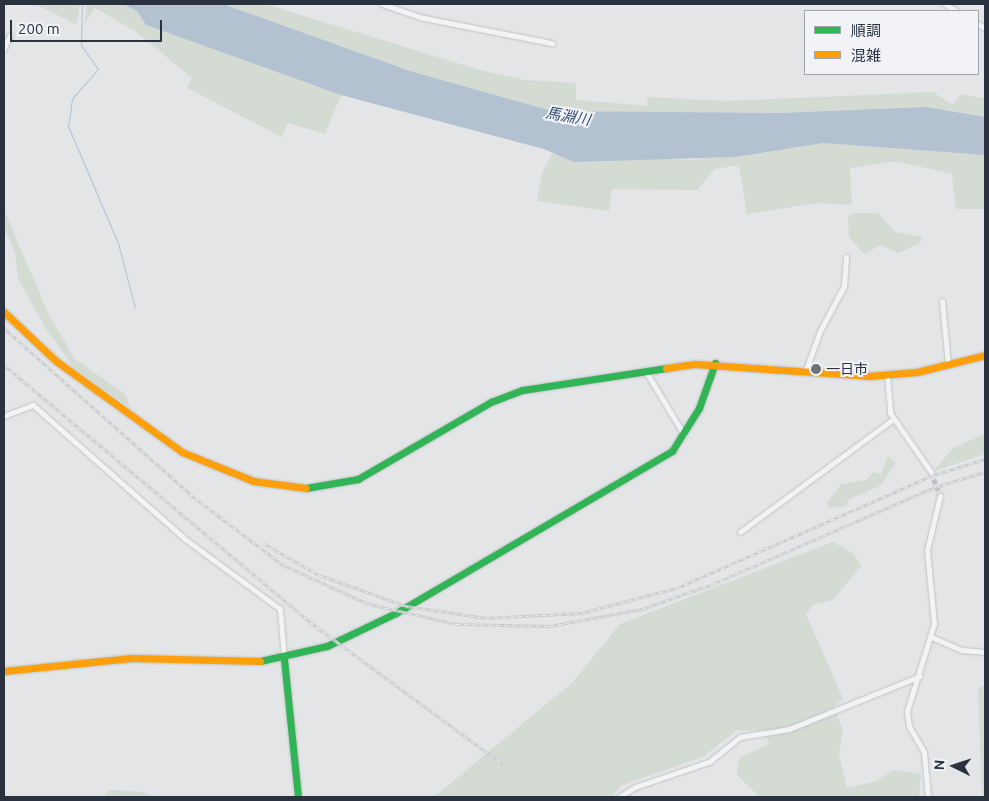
<!DOCTYPE html>
<html>
<head>
<meta charset="utf-8">
<style>
	body { margin:0 }
	#map { position:relative; width:989px; height:801px; overflow:hidden; background:#e3e5e7; font-family:Ubuntu,"Noto Sans JP",sans-serif }
	div>[style] { position:absolute }
	.green>* { inset:0; background:#d3dbd3 }
	.water>* { inset:0; background:#b3c1d1 }
	.stream>* { height:1px; margin:-0.5px; padding:0 0.5px; transform-origin:0.5px; border-radius:0.5px; background:#b3c1d1 }
	.street-tunnel>* { height:5px; margin-top:-2.5px; transform-origin:0; background:repeating-linear-gradient(90deg,#bec1c6 0 5px,transparent 0 7.5px) }
	.roads { filter:drop-shadow(0 0 1px #c1c3c5) drop-shadow(0 0 1px #c1c3c5) }
	.street>* { height:5px; margin:-2.5px; padding:0 2.5px; transform-origin:2.5px; border-radius:2.5px; background:#f2f3f4 }
	.fast>* { height:7px; margin:-3.5px; padding:0 3.5px; transform-origin:3.5px; border-radius:3.5px; background:#30b455 }
	.slow>* { height:7px; margin:-3.5px; padding:0 3.5px; transform-origin:3.5px; border-radius:3.5px; background:#ff9f0a }
	.rail>* { height:3px; margin-top:-1.5px; transform-origin:0; background:repeating-linear-gradient(90deg,#f1f3f7 0 4px,#cccdcf 0 8px); box-sizing:border-box; border-block:1px solid #cccdcf }
	.dots>* { width:14px; height:14px; translate:-50% -50%; box-sizing:border-box; border:2px solid #f1f3f7; border-radius:50% }
	span { translate:-50% -50%; white-space:nowrap; text-align:center; line-height:1.15; -webkit-text-stroke:4px #f1f3f7; paint-order:stroke }
	.poi-label { font-size:14px; color:#2a3240 }
	.left { translate:0 -50%; text-align:left }
	.water-label { font-size:15px; color:#364f72; font-style:italic }
	.frame { position:absolute; inset:0; border:5px solid #2a3240; pointer-events:none }
	.legend { position:absolute; left:804px; top:10px; width:175px; height:65px; box-sizing:border-box; background:#f1f3f7; border:1px solid #a1a6ae; margin:0; padding:6px 9px; list-style:none; font-size:15px; color:#2a3240 }
	.legend li { display:flex; align-items:center; gap:10px; height:25px }
	.legend b { width:25px; border:1px solid #a1a6ae }
	.north { position:absolute; left:929px; top:741px; width:50px; height:50px; -webkit-text-stroke:4px #f1f3f7; paint-order:stroke; rotate:274deg; font-size:14px; font-weight:700; line-height:20px; text-align:center; color:#2a3240 }
	.north::after { content:''; display:block; margin:auto; width:18px; height:22px; background:#2a3240; clip-path:polygon(50% 0,100% 100%,50% 72%,0 100%) }
	.scale { position:absolute; left:10px; top:20px; width:152px; height:22px; box-sizing:border-box; border:2px solid #2a3240; border-top:0; padding-left:6px; font-size:15px; line-height:18px; white-space:nowrap; color:#2a3240; -webkit-text-stroke:4px #f1f3f7; paint-order:stroke }
</style>
</head>
<body>
<div id="map">
	<div class="green">
		<i style="clip-path:polygon(34px 4px,80px 4px,76px 24px,45px 9px)"></i>
		<i style="clip-path:polygon(87px 4px,123px 4px,137px 11px,146px 25px,341px 95px,325px 134px,288px 123px,282px 137px,187px 88px,192px 78px,135px 31px,95px 8px,84px 25px)"></i>
		<i style="clip-path:polygon(223px 4px,265px 4px,480px 70px,525px 80px,576px 83px,576px 100px,649px 106px,646px 97px,725px 101px,933px 92px,953px 105px,961px 94px,985px 99px,985px 117px,926px 107px,779px 113px,552px 111px,410px 71px)"></i>
		<i style="clip-path:polygon(823px 143px,985px 155px,985px 209px,956px 209px,952px 174px,896px 161px,850px 168px,852px 205px,817px 203px,747px 214px,739px 165px,715px 169px,697px 190px,612px 189px,609px 211px,537px 201px,542px 173px,552px 154px,692px 160px)"></i>
		<i style="clip-path:polygon(4px 210px,49px 315px,75px 359px,126px 395px,129px 407px,74px 368px,45px 327px,18px 278px,15px 253px,4px 227px)"></i>
		<i style="clip-path:polygon(853px 213px,878px 213px,895px 232px,922px 237px,920px 243px,898px 253px,881px 245px,864px 254px,849px 237px,848px 217px)"></i>
		<i style="clip-path:polygon(985px 434px,985px 454px,934px 471px,953px 448px)"></i>
		<i style="clip-path:polygon(888px 456px,896px 463px,880px 486px,849px 499px,846px 506px,830px 508px,827px 503px,841px 484px,866px 480px,873px 472px,881px 474px)"></i>
		<i style="clip-path:polygon(833px 542px,854px 554px,861px 566px,833px 600px,813px 605px,806px 614px,843px 699px,833px 707px,843px 729px,839px 754px,847px 788px,877px 781px,893px 770px,921px 774px,919px 797px,760px 797px,737px 775px,739px 758px,769px 744px,764px 731px,737px 730px,703px 757px,622px 785px,611px 797px,434px 797px,573px 682px,620px 624px)"></i>
		<i style="clip-path:polygon(985px 685px,985px 797px,982px 797px,978px 688px)"></i>
		<i style="clip-path:polygon(110px 790px,143px 792px,154px 797px,103px 797px)"></i>
	</div>
	<div class="water">
		<i style="clip-path:polygon(123px 4px,223px 4px,410px 71px,552px 111px,779px 113px,926px 107px,985px 117px,985px 155px,823px 143px,735px 157px,574px 162px,544px 149px,341px 95px,146px 25px,137px 11px)"></i>
	</div>
	<div class="stream">
		<i style="left:82px;top:4px;width:41px;rotate:91.4deg"></i>
		<i style="left:81px;top:45px;width:29px;rotate:55deg"></i>
		<i style="left:98px;top:69px;width:40px;rotate:131deg"></i>
		<i style="left:72px;top:99px;width:27px;rotate:98deg"></i>
		<i style="left:68px;top:126px;width:127px;rotate:66.9deg"></i>
		<i style="left:118px;top:243px;width:67px;rotate:75.3deg"></i>
	</div>
	<div class="street-tunnel">
		<i style="left:931px;top:472px;width:26px;rotate:69deg"></i>
	</div>
	<div class="roads">
		<div class="street">
			<i style="left:382px;top:4px;width:39px;rotate:19deg"></i>
			<i style="left:419px;top:17px;width:136px;rotate:11.1deg"></i>
			<i style="left:945px;top:4px;width:13px;rotate:32deg"></i>
			<i style="left:978px;top:24px;width:8px;rotate:30deg"></i>
			<i style="left:4px;top:48px;width:14px;rotate:-65deg"></i>
			<i style="left:942px;top:301px;width:64px;rotate:84.6deg"></i>
			<i style="left:645px;top:370px;width:76px;rotate:59deg"></i>
			<i style="left:805px;top:372px;width:44px;rotate:-69.9deg"></i>
			<i style="left:820px;top:331px;width:51px;rotate:-61.9deg"></i>
			<i style="left:844px;top:286px;width:29px;rotate:-86deg"></i>
			<i style="left:887px;top:375px;width:38px;rotate:85deg"></i>
			<i style="left:890px;top:413px;width:72px;rotate:55.2deg"></i>
			<i style="left:4px;top:416px;width:31px;rotate:-21deg"></i>
			<i style="left:33px;top:405px;width:203px;rotate:41.4deg"></i>
			<i style="left:185px;top:539px;width:118px;rotate:36.4deg"></i>
			<i style="left:280px;top:609px;width:49px;rotate:85.3deg"></i>
			<i style="left:740px;top:532px;width:190px;rotate:-36.4deg"></i>
			<i style="left:931px;top:637px;width:34px;rotate:23deg"></i>
			<i style="left:962px;top:650px;width:23px;rotate:5deg"></i>
			<i style="left:619px;top:797px;width:19px;rotate:-32deg"></i>
			<i style="left:635px;top:787px;width:78px;rotate:-18.7deg"></i>
			<i style="left:709px;top:762px;width:40px;rotate:-39deg"></i>
			<i style="left:740px;top:737px;width:50px;rotate:-9.3deg"></i>
			<i style="left:789px;top:729px;width:141px;rotate:-22deg"></i>
			<i style="left:928px;top:797px;width:45px;rotate:-95.1deg"></i>
			<i style="left:924px;top:752px;width:30px;rotate:-120deg"></i>
			<i style="left:909px;top:726px;width:15px;rotate:-98deg"></i>
			<i style="left:907px;top:711px;width:91px;rotate:-72.8deg"></i>
			<i style="left:934px;top:624px;width:74px;rotate:-95.4deg"></i>
			<i style="left:927px;top:550px;width:56px;rotate:-76.5deg"></i>
		</div>
		<div class="fast">
			<i style="left:306px;top:488px;width:53px;rotate:-9.8deg"></i>
			<i style="left:358px;top:479px;width:154px;rotate:-30.1deg"></i>
			<i style="left:491px;top:402px;width:34px;rotate:-21deg"></i>
			<i style="left:523px;top:390px;width:145px;rotate:-8.7deg"></i>
			<i style="left:284px;top:659px;width:139px;rotate:84.2deg"></i>
			<i style="left:260px;top:661px;width:69px;rotate:-12.6deg"></i>
			<i style="left:327px;top:646px;width:76px;rotate:-25.6deg"></i>
			<i style="left:396px;top:613px;width:320px;rotate:-30.4deg"></i>
			<i style="left:672px;top:451px;width:51px;rotate:-57.9deg"></i>
			<i style="left:699px;top:408px;width:48px;rotate:-70.4deg"></i>
		</div>
		<div class="slow">
			<i style="left:4px;top:312px;width:71px;rotate:43.3deg"></i>
			<i style="left:56px;top:361px;width:155px;rotate:35.8deg"></i>
			<i style="left:182px;top:452px;width:77px;rotate:22.2deg"></i>
			<i style="left:253px;top:481px;width:53px;rotate:7.5deg"></i>
			<i style="left:666px;top:368px;width:28px;rotate:-8deg"></i>
			<i style="left:694px;top:364px;width:174px;rotate:3.9deg"></i>
			<i style="left:868px;top:376px;width:49px;rotate:-4.7deg"></i>
			<i style="left:917px;top:372px;width:70px;rotate:-14deg"></i>
			<i style="left:4px;top:671px;width:128px;rotate:-5.8deg"></i>
			<i style="left:131px;top:658px;width:129px;rotate:1.3deg"></i>
		</div>
	</div>
	<div class="rail">
		<i style="left:4px;top:328px;width:256px;rotate:41.7deg"></i>
		<i style="left:195px;top:498px;width:111px;rotate:37.3deg"></i>
		<i style="left:283px;top:565px;width:94px;rotate:24.4deg"></i>
		<i style="left:369px;top:604px;width:89px;rotate:12.9deg"></i>
		<i style="left:456px;top:624px;width:94px;rotate:1.2deg"></i>
		<i style="left:550px;top:626px;width:94px;rotate:-10.5deg"></i>
		<i style="left:642px;top:609px;width:75px;rotate:-19.4deg"></i>
		<i style="left:713px;top:584px;width:242px;rotate:-23.6deg"></i>
		<i style="left:935px;top:487px;width:52px;rotate:-16.7deg"></i>
		<i style="left:4px;top:365px;width:400px;rotate:40deg"></i>
		<i style="left:310px;top:622px;width:245px;rotate:36.4deg"></i>
		<i style="left:263px;top:543px;width:64px;rotate:29.7deg"></i>
		<i style="left:319px;top:575px;width:92px;rotate:19.6deg"></i>
		<i style="left:406px;top:606px;width:81px;rotate:8.5deg"></i>
		<i style="left:486px;top:618px;width:95px;rotate:-3deg"></i>
		<i style="left:581px;top:613px;width:99px;rotate:-14.6deg"></i>
		<i style="left:677px;top:588px;width:278px;rotate:-23.8deg"></i>
		<i style="left:931px;top:476px;width:57px;rotate:-17.5deg"></i>
	</div>
	<div class="dots">
		<i style="left:816px;top:369px;background:#6b717a"></i>
	</div>
	<div class="poi-label">
		<span class="left" style="left:826px;top:369px">一日市</span>
	</div>
	<div class="water-label">
		<span style="left:568px;top:116px;rotate:10deg">馬淵川</span>
	</div>
	<div class="frame"></div>
	<ul class="legend">
	<li><b style="height:6px;background:#30b455"></b>順調</li>
	<li><b style="height:6px;background:#ff9f0a"></b>混雑</li>
	</ul>
	<div class="north">N</div>
	<div class="scale">200 m</div>
</div>
</body>
</html>
